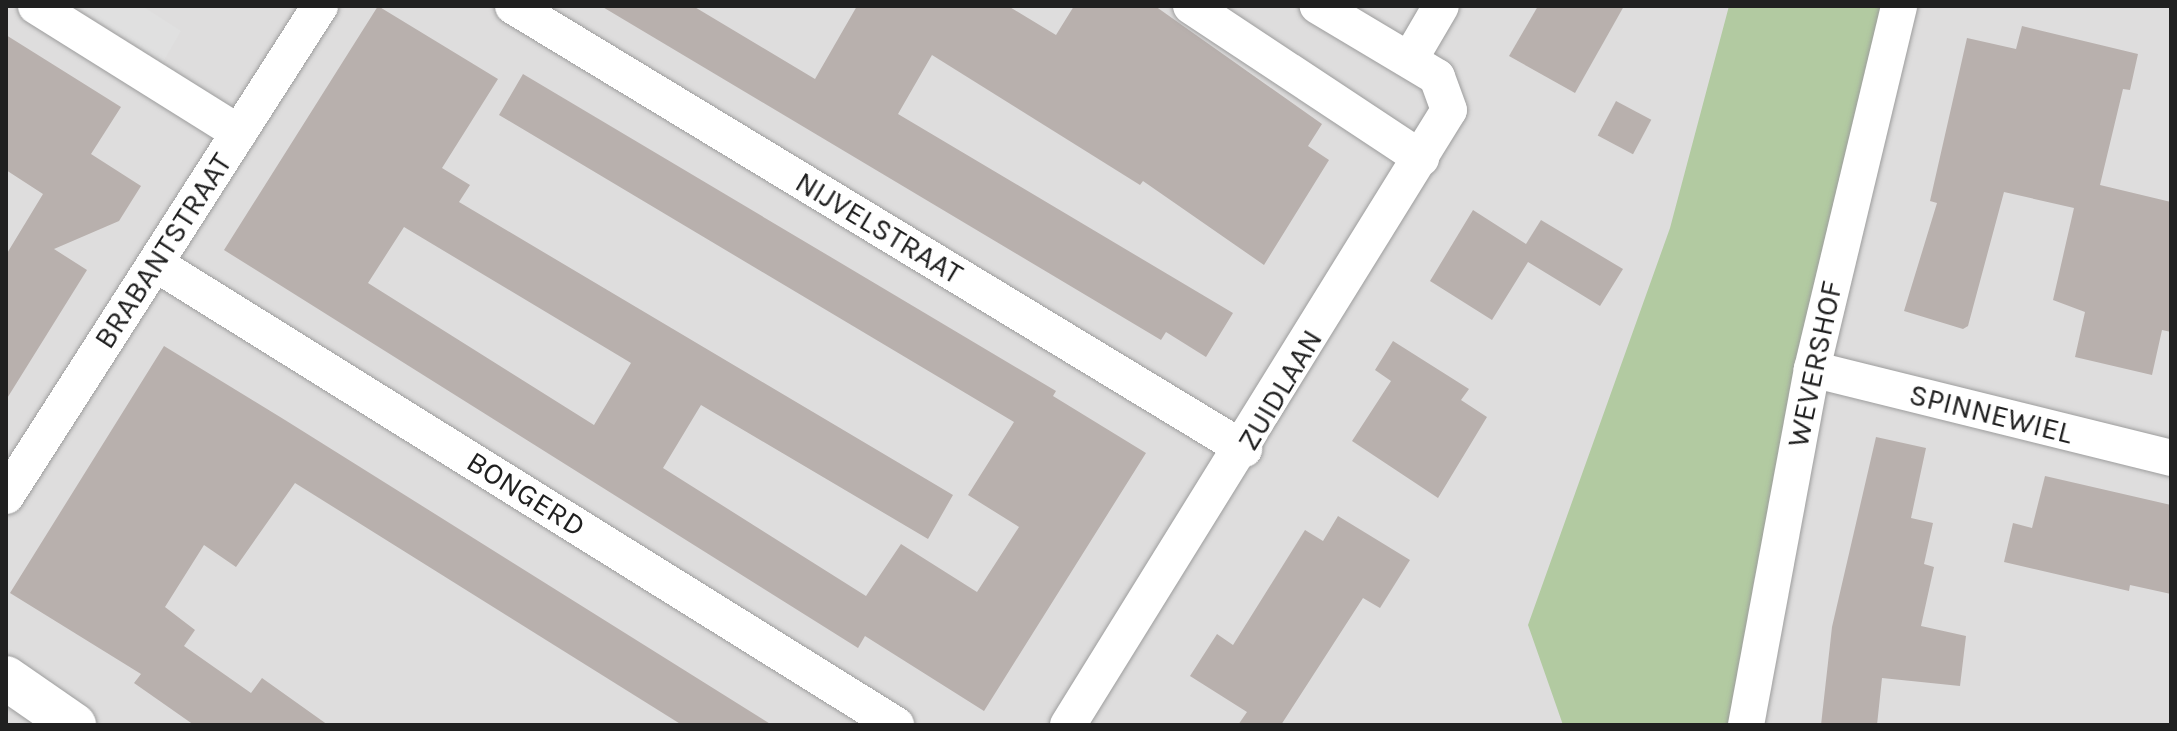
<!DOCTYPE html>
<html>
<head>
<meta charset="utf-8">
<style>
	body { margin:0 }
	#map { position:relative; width:2177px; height:731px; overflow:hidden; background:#efece7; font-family:Karla,sans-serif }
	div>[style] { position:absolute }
	.residential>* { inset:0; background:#dedddd; transform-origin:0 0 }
	.forest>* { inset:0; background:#b2caa1 }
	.parking>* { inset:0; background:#e0e0e0 }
	.building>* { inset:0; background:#b8b0ad; transform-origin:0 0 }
	.roads { filter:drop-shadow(0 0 2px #9d9d9d) drop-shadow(0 0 2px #9d9d9d) }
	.minor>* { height:36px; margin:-18px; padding:0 18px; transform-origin:18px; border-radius:18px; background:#fff }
	.tertiary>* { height:44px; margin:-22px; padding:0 22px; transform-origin:22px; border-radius:22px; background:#fff }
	span { translate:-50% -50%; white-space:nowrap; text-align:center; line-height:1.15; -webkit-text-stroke:8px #fff; paint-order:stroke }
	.street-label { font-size:30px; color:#202020 }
	.frame { position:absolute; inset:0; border:8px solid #202020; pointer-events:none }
</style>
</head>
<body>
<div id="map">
	<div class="residential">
		<i style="left:6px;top:6px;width:2165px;height:719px"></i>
	</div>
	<div class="forest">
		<i style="clip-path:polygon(1729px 6px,1883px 6px,1754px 581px,1733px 725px,1563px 725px,1528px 625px,1670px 228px)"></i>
	</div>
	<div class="parking">
		<i style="clip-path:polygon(75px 6px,142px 6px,181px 31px,163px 62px)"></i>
	</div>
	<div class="building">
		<i style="clip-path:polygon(evenodd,378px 6px,498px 79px,442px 168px,470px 185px,459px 202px,953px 495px,928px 539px,701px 405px,663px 468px,866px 596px,901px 544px,977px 592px,1019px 527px,968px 495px,1014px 422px,499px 115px,523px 74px,1056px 391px,1053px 396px,1146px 453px,984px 711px,865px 636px,858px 648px,224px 250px,378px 6px,404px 227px,631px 363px,594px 425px,368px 283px,404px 227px)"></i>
		<i style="clip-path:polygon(601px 6px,693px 6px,815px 79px,857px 6px,1008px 6px,1056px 35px,1074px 6px,1155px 6px,1322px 124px,1308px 146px,1329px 160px,1264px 265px,1143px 181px,1140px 185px,932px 55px,898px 114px,1233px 313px,1206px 357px,1166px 332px,1161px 340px)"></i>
		<i style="clip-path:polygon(1538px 6px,1624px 6px,1575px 93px,1509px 56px)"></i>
		<i style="clip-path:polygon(2022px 26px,2138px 54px,2130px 90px,2123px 89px,2100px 185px,2171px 202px,2171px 332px,2162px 330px,2152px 375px,2075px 357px,2085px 312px,2053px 300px,2074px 208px,2004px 192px,1968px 326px,1963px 329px,1904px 311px,1937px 203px,1930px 201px,1967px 38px,2016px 49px)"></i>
		<i style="clip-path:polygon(6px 35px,121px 107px,91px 154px,141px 186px,119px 221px,54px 249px,87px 270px,6px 400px,6px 255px,43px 194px,6px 170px)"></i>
		<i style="left:1616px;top:101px;width:40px;height:39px;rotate:28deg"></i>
		<i style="clip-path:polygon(1473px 210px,1526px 244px,1541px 220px,1623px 269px,1600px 306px,1528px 262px,1492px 320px,1430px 281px)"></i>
		<i style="clip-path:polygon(1393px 341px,1469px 389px,1461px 400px,1487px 417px,1438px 498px,1352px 441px,1391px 381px,1375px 370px)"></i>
		<i style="clip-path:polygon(164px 346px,285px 420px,772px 725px,682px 725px,295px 483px,236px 567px,204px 545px,165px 607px,195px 630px,184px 646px,251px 693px,262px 678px,328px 725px,194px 725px,134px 683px,141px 674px,10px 593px)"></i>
		<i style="clip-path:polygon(1876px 437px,1926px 448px,1911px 518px,1933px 523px,1924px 564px,1934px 567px,1921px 626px,1966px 636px,1960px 686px,1882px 678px,1877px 725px,1821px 725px,1832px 627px)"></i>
		<i style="clip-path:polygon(2045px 476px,2171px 505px,2171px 594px,2130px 585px,2129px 591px,2004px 562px,2013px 523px,2032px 528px)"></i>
		<i style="clip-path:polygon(1338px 516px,1410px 560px,1380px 608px,1363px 598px,1281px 725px,1238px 725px,1247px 712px,1190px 676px,1217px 634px,1233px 645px,1305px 530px,1323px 541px)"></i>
	</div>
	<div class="roads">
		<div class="minor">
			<i style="left:36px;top:6px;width:239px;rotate:32deg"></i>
			<i style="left:513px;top:6px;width:855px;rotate:31.22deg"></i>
			<i style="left:1191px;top:6px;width:276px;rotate:33.5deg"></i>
			<i style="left:1410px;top:59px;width:61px;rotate:-59.7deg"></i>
			<i style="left:156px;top:264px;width:872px;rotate:31.92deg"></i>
			<i style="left:1812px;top:369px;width:370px;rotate:13.9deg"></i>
			<i style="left:6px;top:496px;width:582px;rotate:-57.35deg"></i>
			<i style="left:1068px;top:725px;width:723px;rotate:-58.22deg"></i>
			<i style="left:1449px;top:110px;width:35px;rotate:-110deg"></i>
			<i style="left:1437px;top:77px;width:139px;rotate:-149.2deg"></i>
			<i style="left:1746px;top:725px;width:362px;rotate:-79.5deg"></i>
			<i style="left:1812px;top:369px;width:373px;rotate:-76.5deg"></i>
		</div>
		<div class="tertiary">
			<i style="left:6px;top:678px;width:83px;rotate:34.7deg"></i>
		</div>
	</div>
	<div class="street-label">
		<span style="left:879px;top:228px;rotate:31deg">NIJVELSTRAAT</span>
		<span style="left:163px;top:251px;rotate:-57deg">BRABANTSTRAAT</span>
		<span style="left:1815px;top:364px;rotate:-78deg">WEVERSHOF</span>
		<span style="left:1280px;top:390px;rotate:-59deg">ZUIDLAAN</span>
		<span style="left:1991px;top:414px;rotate:14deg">SPINNEWIEL</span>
		<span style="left:526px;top:494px;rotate:32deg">BONGERD</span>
	</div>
	<div class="frame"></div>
</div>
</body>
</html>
